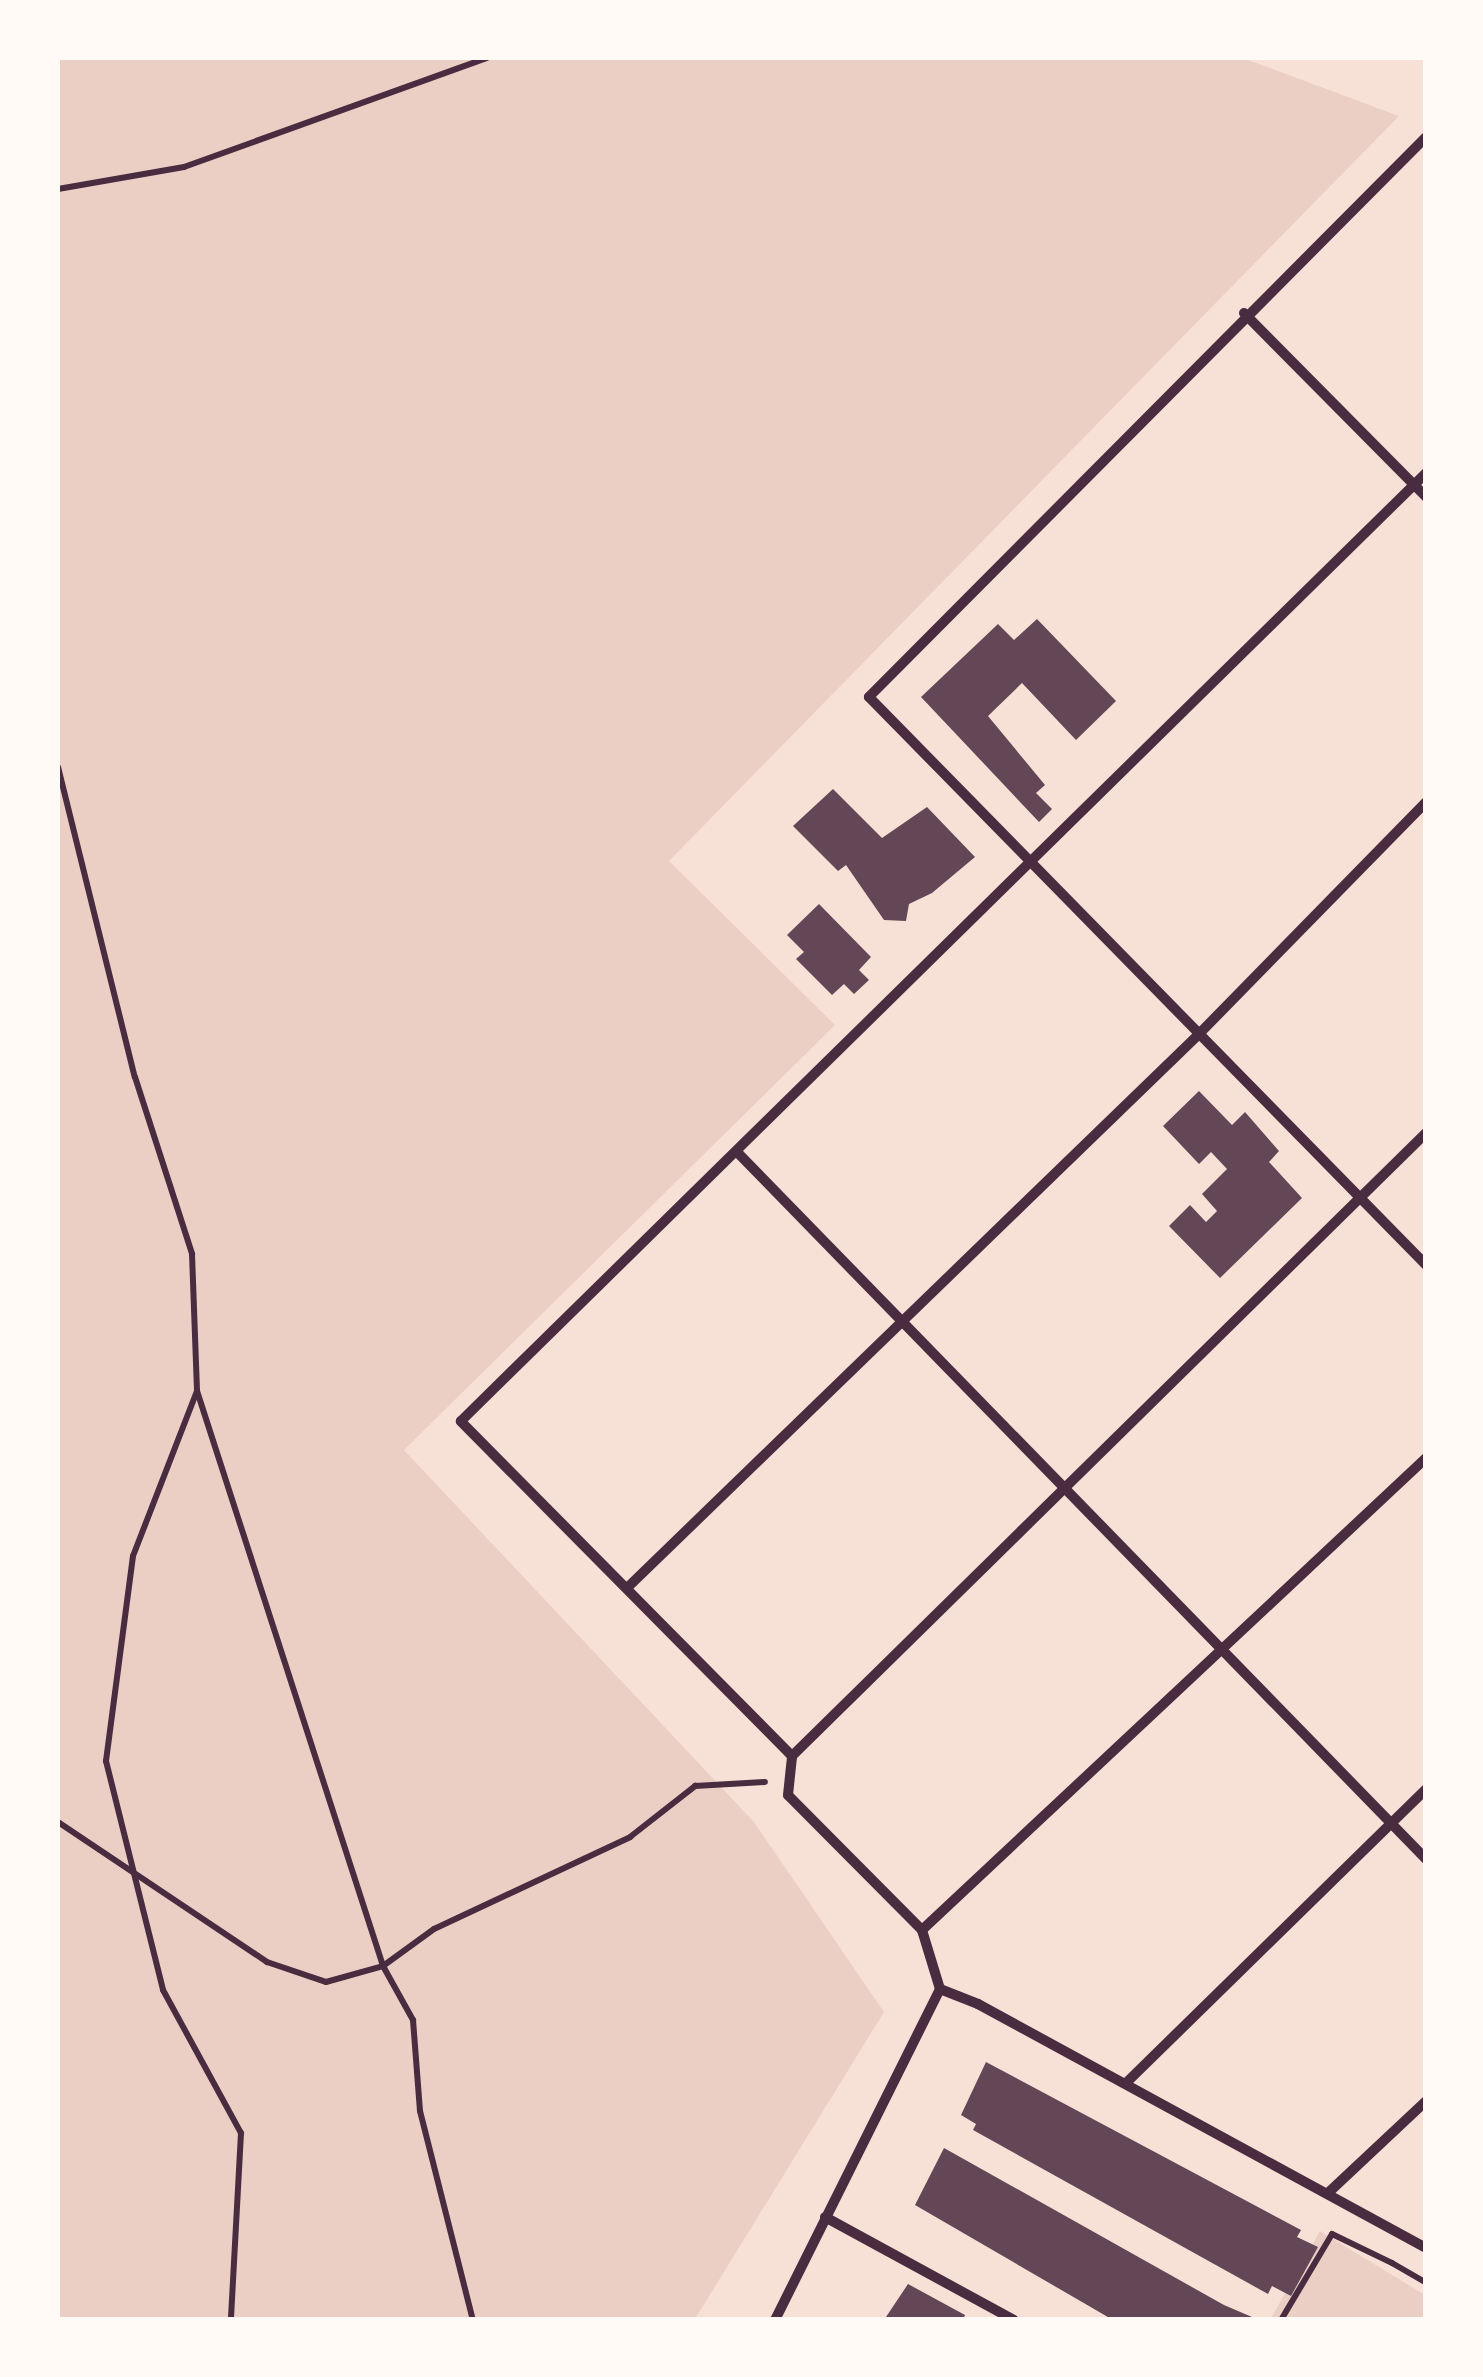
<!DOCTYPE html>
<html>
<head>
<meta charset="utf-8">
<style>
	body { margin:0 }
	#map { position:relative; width:1483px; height:2377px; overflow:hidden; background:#f7e1d7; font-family:"Noto Sans",sans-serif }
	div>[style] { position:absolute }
	.green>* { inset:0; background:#ebcfc5 }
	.building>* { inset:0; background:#644757 }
	.path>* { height:6px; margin:-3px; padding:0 3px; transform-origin:3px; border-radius:3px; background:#4a2c40 }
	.minor>* { height:10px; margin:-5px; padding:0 5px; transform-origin:5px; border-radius:5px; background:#4a2c40 }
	span { translate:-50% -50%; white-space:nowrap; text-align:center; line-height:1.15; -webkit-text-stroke:10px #fffaf5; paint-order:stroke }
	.frame { position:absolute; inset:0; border:60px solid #fffaf5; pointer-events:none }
</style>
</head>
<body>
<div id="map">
	<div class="green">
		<i style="clip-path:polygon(58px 58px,1243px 58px,1399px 116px,669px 861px,835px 1025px,404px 1450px,754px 1822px,884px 2012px,695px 2319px,58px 2319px)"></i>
		<i style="clip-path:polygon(1320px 2231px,1425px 2295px,1425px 2319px,1270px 2320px)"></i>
	</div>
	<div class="building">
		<i style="clip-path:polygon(1037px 619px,1116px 701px,1076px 740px,1022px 683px,988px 716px,1045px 785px,1036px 793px,1052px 809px,1039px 822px,921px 697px,998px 624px,1014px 640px)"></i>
		<i style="clip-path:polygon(833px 789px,882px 838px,927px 807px,975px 857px,932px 893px,909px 904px,906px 921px,884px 920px,846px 865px,838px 871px,793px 826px)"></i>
		<i style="clip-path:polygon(819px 904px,871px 957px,859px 970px,869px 980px,854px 994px,844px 984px,832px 995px,796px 959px,804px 952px,787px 935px)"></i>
		<i style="clip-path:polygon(1199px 1091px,1232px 1125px,1245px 1112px,1279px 1151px,1269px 1162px,1302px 1198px,1220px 1278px,1169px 1226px,1190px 1205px,1206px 1222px,1217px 1211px,1202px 1194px,1227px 1169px,1211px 1152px,1199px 1164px,1163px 1126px)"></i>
		<i style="clip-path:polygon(986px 2062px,1301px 2230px,1297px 2237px,1318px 2247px,1291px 2296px,1272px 2286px,1268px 2294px,973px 2130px,976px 2124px,961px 2115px)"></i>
		<i style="clip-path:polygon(944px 2148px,1224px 2305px,1259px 2320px,1113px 2320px,915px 2205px)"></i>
		<i style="clip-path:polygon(908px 2284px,965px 2315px,963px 2320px,884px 2320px)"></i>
	</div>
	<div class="path">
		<i style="left:58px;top:189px;width:128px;rotate:-9.9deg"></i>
		<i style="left:184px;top:167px;width:322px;rotate:-19.8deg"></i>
		<i style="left:58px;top:767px;width:319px;rotate:76.1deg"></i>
		<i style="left:135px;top:1077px;width:186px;rotate:72.1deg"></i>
		<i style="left:192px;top:1254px;width:137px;rotate:87.9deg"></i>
		<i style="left:197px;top:1391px;width:177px;rotate:111.2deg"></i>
		<i style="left:133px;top:1556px;width:207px;rotate:97.5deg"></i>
		<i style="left:106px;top:1761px;width:236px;rotate:76deg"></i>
		<i style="left:163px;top:1990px;width:163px;rotate:61.4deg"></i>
		<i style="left:241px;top:2133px;width:187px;rotate:93.1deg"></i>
		<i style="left:197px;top:1391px;width:604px;rotate:72.07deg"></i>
		<i style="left:383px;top:1966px;width:62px;rotate:60.9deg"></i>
		<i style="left:413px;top:2020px;width:91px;rotate:85.6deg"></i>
		<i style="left:420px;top:2111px;width:216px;rotate:75.8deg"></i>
		<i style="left:58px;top:1822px;width:252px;rotate:33.8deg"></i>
		<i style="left:267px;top:1962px;width:62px;rotate:18.7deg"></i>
		<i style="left:326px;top:1982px;width:59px;rotate:-15.7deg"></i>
		<i style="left:383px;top:1966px;width:63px;rotate:-36deg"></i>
		<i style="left:434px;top:1929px;width:217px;rotate:-25.1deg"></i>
		<i style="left:630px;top:1837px;width:83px;rotate:-38.1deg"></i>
		<i style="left:695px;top:1786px;width:70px;rotate:-3.3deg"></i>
		<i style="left:1392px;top:2263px;width:39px;rotate:30deg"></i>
		<i style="left:1281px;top:2320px;width:100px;rotate:-59.3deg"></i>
		<i style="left:1332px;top:2234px;width:67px;rotate:25.8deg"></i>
	</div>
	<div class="minor">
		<i style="left:1426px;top:137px;width:790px;rotate:134.85deg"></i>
		<i style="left:869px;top:697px;width:796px;rotate:45.56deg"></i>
		<i style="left:1244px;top:313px;width:259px;rotate:45.3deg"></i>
		<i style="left:738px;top:1153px;width:986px;rotate:45.74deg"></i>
		<i style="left:628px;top:1587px;width:793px;rotate:-44.08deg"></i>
		<i style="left:1198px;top:1035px;width:326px;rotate:-45.6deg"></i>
		<i style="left:792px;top:1756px;width:471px;rotate:-134.7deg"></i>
		<i style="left:461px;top:1421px;width:1353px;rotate:-44.49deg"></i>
		<i style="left:922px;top:1930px;width:691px;rotate:-43.12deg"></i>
		<i style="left:940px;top:1989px;width:41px;rotate:21.5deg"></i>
		<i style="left:978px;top:2004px;width:510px;rotate:28.57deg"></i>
		<i style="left:1126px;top:2083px;width:420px;rotate:-44.4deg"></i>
		<i style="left:1328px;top:2193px;width:134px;rotate:-43.2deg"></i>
		<i style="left:825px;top:2217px;width:215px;rotate:28.6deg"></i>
		<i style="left:775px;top:2320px;width:370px;rotate:-63.5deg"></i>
		<i style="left:940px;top:1989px;width:62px;rotate:-107deg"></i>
		<i style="left:922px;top:1930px;width:190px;rotate:-134.8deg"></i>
		<i style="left:788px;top:1795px;width:39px;rotate:-84deg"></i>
		<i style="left:792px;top:1756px;width:889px;rotate:-44.5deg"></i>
	</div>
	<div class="frame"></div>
</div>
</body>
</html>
